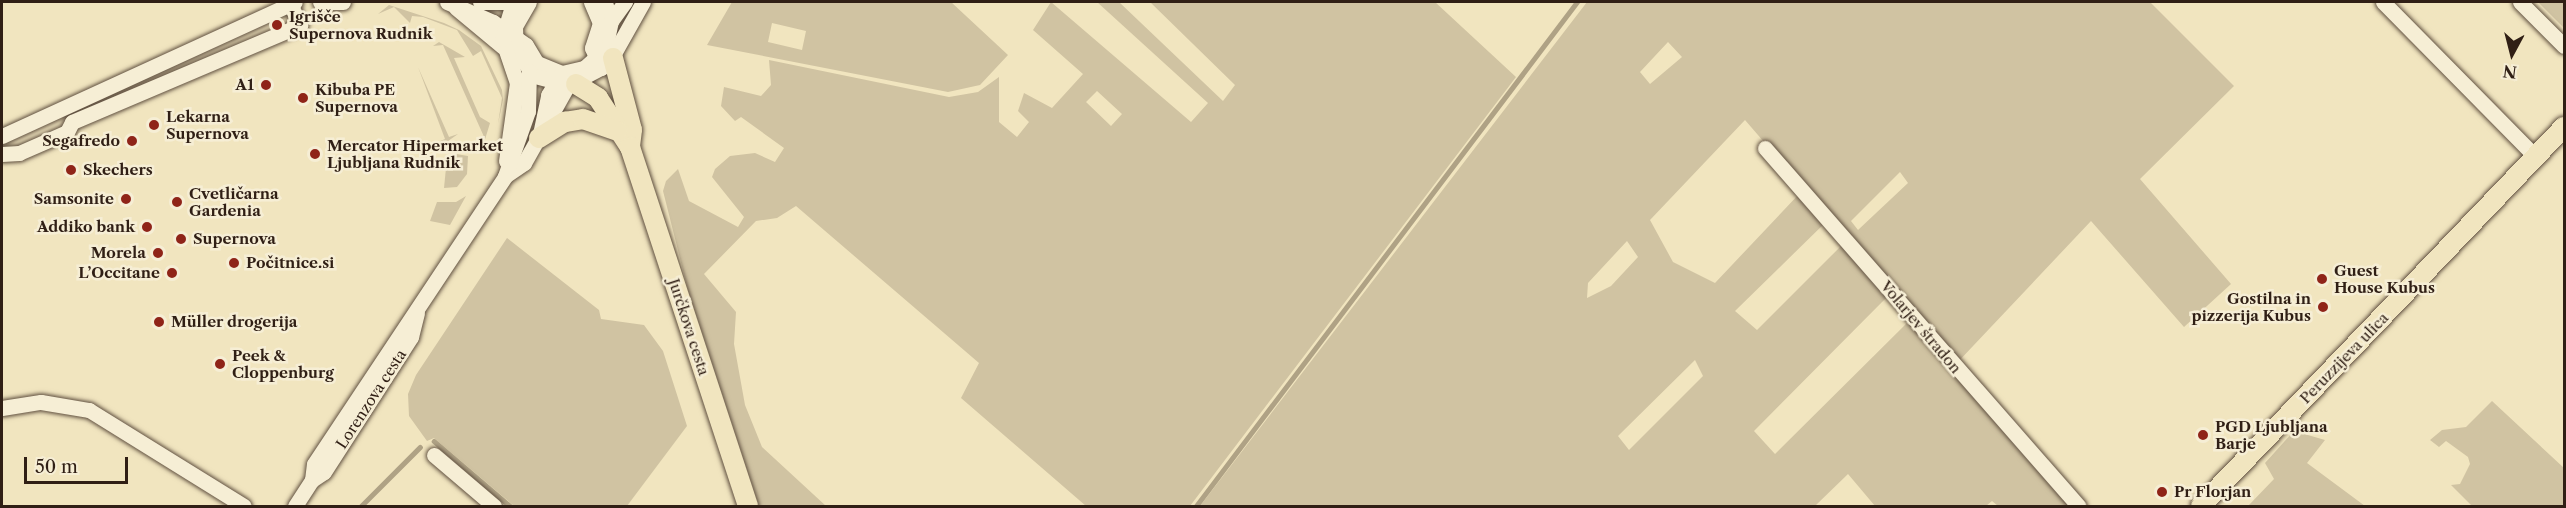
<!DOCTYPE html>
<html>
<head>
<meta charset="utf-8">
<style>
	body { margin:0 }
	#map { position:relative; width:2566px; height:508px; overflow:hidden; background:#f1e5bf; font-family:"Libre Caslon Text",serif }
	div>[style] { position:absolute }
	.green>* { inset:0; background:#d0c3a2 }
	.stream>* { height:4.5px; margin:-2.25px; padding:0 2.25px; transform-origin:2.25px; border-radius:2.25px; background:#afa285 }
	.roads { filter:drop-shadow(0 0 2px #605040) drop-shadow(0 0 2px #605040) }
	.minor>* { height:15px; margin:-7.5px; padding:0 7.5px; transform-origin:7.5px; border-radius:7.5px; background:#f6eed5 }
	.major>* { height:20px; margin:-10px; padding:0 10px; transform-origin:10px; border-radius:10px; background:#f1e5bf }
	.dots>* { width:16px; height:16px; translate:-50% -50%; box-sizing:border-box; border:3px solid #f6eed5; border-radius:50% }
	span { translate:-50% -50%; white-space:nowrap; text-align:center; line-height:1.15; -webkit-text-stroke:5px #f6eed5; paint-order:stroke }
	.poi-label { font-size:15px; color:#301f15; font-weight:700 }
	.left { translate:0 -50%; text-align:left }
	.right { translate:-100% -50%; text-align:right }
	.street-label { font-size:15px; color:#301f15 }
	.frame { position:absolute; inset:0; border:3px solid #301f15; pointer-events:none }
	.north { position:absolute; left:2482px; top:24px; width:60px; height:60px; -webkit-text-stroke:4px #f6eed5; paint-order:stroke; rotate:187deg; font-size:16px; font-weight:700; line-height:24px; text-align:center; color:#301f15 }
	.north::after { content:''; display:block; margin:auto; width:21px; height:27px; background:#301f15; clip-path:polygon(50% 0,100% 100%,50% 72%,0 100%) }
	.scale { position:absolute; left:24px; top:457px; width:104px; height:27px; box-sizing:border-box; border:3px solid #301f15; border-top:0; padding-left:8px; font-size:18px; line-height:21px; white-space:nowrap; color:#301f15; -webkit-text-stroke:4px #f6eed5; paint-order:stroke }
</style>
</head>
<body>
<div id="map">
	<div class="green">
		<i style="clip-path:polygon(evenodd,732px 2px,951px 2px,1008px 55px,980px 85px,948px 92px,707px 45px,732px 2px,772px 23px,806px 31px,802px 50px,768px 42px,772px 23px)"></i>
		<i style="clip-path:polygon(evenodd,1051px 2px,1191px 122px,1208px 103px,1097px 2px,1119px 2px,1223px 101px,1235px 85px,1150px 2px,1435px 2px,1516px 77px,1190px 506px,1086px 506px,961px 398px,979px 363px,796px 206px,777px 218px,756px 221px,704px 274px,736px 312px,734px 344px,745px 405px,762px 447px,826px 506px,759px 506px,688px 290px,663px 191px,666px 181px,678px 169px,689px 201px,738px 227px,744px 217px,712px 177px,715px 169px,730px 156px,755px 153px,775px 162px,784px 148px,741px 117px,735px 121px,721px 106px,724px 87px,761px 96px,771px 85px,769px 60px,949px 97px,978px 92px,999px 77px,999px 122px,1017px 137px,1029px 122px,1018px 111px,1024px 93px,1052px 108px,1083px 74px,1033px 30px,1051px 2px,1097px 91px,1122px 114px,1111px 126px,1086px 102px,1097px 91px)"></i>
		<i style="clip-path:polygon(evenodd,1587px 2px,2150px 2px,2234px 86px,2140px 179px,2231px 284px,2184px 327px,2091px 221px,1956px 364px,1745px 120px,1650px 220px,1673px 262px,1715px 283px,1800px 193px,1828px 220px,1735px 311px,1757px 330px,1843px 244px,1890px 294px,1754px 431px,1775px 454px,1910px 320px,2072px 506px,1998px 506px,1992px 501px,1986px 506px,1875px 506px,1848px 474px,1815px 506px,1200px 506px,1587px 2px,1668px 42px,1682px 57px,1650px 84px,1640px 72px,1668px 42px,1587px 2px,1900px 172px,1908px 183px,1858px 230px,1851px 221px,1900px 172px,1587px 2px,1627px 241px,1638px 257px,1611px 286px,1587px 298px,1588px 283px,1627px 241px,1587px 2px,1695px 360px,1703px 376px,1629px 450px,1618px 436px,1695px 360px)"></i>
		<i style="clip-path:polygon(2538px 2px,2564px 2px,2564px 28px)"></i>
		<i style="clip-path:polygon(389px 5px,444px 23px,459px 30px,481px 46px,502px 90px,503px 100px,498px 124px,502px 98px,481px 51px,473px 56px,457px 30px,423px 17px,412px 16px,410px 23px,394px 7px,378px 14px)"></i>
		<i style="clip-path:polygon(439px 42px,465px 57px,454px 58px,480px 117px,490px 123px,483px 146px,481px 148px,477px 143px,485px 139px,443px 45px,433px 46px)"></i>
		<i style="clip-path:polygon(418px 67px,449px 137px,458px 134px,441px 146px,436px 143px,445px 139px)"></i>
		<i style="clip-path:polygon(456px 154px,468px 156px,467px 174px,457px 187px,444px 188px,446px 168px)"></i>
		<i style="clip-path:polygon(466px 196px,450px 225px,430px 221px,437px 202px,456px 202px)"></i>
		<i style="clip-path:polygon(507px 238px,599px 310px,601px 319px,644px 325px,663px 351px,687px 426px,627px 506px,514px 506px,434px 438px,427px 441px,409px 416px,408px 394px,416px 375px)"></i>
		<i style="clip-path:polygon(2492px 401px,2564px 468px,2564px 506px,2472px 506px,2451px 485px,2460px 484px,2470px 464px,2468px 457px,2446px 441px,2439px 447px,2430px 440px,2442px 430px,2466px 427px)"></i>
		<i style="clip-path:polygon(2294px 431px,2325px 440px,2307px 463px,2365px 506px,2248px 506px,2274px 479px,2265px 463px)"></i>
	</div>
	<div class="stream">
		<i style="left:434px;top:441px;width:100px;rotate:40.5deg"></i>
		<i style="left:361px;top:506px;width:83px;rotate:-45deg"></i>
		<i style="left:1196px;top:506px;width:632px;rotate:-52.91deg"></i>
	</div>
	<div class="roads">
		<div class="minor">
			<i style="left:320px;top:2px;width:23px"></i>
			<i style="left:447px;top:2px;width:50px;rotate:23.5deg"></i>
			<i style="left:493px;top:22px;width:40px;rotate:34.9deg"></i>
			<i style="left:526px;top:45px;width:21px;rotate:59deg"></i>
			<i style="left:537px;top:63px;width:27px;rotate:22deg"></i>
			<i style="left:562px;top:73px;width:23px;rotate:-13deg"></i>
			<i style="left:584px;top:68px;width:28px;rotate:-42deg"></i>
			<i style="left:605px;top:49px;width:29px;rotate:-78deg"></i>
			<i style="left:611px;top:21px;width:20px;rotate:-108deg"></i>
			<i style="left:480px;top:2px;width:33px"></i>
			<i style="left:529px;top:2px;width:28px;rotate:120deg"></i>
			<i style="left:515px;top:26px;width:27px;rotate:88deg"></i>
			<i style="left:516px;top:53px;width:30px;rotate:50deg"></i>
			<i style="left:535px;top:76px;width:34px;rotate:15deg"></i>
			<i style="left:568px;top:85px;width:45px;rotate:-27.7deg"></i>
			<i style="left:608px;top:64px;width:71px;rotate:-60.6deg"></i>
			<i style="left:591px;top:2px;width:23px;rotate:67deg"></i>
			<i style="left:600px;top:23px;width:26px;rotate:108deg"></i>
			<i style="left:592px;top:48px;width:22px;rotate:66deg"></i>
			<i style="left:2383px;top:2px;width:218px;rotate:45.4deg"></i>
			<i style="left:2520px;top:2px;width:62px;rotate:45deg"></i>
			<i style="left:456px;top:8px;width:61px;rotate:39.7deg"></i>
			<i style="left:611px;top:21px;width:24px;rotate:-54deg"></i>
			<i style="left:540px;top:134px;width:40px;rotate:-78deg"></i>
			<i style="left:548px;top:95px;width:23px;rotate:-59deg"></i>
			<i style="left:2px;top:136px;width:322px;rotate:-24.6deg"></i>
			<i style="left:1765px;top:148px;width:476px;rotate:48.8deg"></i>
			<i style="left:2px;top:154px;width:17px;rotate:-3deg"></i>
			<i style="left:19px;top:153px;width:52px;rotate:-23.6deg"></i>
			<i style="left:67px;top:132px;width:11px;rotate:-63deg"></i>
			<i style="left:72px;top:122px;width:248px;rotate:-23deg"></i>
			<i style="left:300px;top:25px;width:23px;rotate:-115deg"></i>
			<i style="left:506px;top:161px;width:79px;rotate:-82deg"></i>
			<i style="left:517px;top:83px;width:46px;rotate:-108.8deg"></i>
			<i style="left:502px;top:39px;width:39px;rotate:-73deg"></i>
			<i style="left:505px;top:176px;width:23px;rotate:-34deg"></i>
			<i style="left:524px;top:163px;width:90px;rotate:-60.6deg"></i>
			<i style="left:2px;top:408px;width:39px;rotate:-9deg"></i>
			<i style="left:41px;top:402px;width:49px;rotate:9.5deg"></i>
			<i style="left:89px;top:410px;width:182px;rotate:31.8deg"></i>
			<i style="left:434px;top:455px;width:79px;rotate:40.4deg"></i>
			<i style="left:312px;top:480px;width:14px;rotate:-34deg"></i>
			<i style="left:324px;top:472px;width:161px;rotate:-57.2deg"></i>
			<i style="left:411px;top:337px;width:25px;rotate:-76deg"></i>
			<i style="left:295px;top:506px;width:31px;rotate:-57deg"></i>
			<i style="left:312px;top:480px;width:16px;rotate:-83deg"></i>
			<i style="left:314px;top:464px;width:346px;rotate:-56.4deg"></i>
			<i style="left:505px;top:176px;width:69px;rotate:-70.5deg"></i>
			<i style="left:528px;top:111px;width:40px;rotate:-88.6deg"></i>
		</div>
		<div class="major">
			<i style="left:613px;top:58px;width:74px;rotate:75.2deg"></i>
			<i style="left:632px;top:130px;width:17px;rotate:97deg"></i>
			<i style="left:576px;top:84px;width:26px;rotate:32deg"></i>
			<i style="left:598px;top:98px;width:59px;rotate:56.9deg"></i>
			<i style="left:630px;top:147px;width:378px;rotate:71.8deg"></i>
			<i style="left:539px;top:138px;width:31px;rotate:-32deg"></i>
			<i style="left:565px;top:122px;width:18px;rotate:-9deg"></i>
			<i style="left:583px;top:119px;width:36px;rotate:19deg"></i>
			<i style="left:2201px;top:506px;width:525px;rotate:-46.24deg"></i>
		</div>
	</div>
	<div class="dots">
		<i style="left:277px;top:25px;background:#8f2418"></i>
		<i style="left:266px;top:85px;background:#8f2418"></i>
		<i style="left:303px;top:98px;background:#8f2418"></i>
		<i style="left:154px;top:125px;background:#8f2418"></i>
		<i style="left:132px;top:141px;background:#8f2418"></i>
		<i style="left:315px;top:154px;background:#8f2418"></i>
		<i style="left:71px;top:170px;background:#8f2418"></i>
		<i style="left:126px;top:199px;background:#8f2418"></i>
		<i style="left:177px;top:202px;background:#8f2418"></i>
		<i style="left:147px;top:227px;background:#8f2418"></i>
		<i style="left:181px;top:239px;background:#8f2418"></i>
		<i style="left:158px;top:253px;background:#8f2418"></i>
		<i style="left:234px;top:263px;background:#8f2418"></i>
		<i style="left:172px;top:273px;background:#8f2418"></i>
		<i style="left:2322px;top:279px;background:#8f2418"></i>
		<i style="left:2323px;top:307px;background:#8f2418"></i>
		<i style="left:159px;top:322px;background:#8f2418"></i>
		<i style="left:220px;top:364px;background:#8f2418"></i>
		<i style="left:2203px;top:435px;background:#8f2418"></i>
		<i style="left:2162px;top:492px;background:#8f2418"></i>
	</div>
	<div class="poi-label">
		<span class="left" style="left:289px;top:25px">Igrišče<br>Supernova Rudnik</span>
		<span class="right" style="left:254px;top:85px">A1</span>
		<span class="left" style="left:315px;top:98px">Kibuba PE<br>Supernova</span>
		<span class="left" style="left:166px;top:125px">Lekarna<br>Supernova</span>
		<span class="right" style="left:120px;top:141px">Segafredo</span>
		<span class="left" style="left:327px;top:154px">Mercator Hipermarket<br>Ljubljana Rudnik</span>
		<span class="left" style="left:83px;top:170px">Skechers</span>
		<span class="left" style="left:189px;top:202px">Cvetličarna<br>Gardenia</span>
		<span class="right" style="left:114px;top:199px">Samsonite</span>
		<span class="right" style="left:135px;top:227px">Addiko bank</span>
		<span class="left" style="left:193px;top:239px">Supernova</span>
		<span class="right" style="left:146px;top:253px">Morela</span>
		<span class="left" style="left:246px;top:263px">Počitnice.si</span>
		<span class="left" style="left:2334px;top:279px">Guest<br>House Kubus</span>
		<span class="right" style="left:160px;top:273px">L’Occitane</span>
		<span class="right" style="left:2311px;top:307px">Gostilna in<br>pizzerija Kubus</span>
		<span class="left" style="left:171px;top:322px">Müller drogerija</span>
		<span class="left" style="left:232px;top:364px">Peek &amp;<br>Cloppenburg</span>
		<span class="left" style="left:2215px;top:435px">PGD Ljubljana<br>Barje</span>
		<span class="left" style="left:2174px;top:492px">Pr Florjan</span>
	</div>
	<div class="street-label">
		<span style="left:689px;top:327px;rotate:72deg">Jurčkova cesta</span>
		<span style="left:1921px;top:327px;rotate:50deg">Volarjev štradon</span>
		<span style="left:2344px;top:358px;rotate:-46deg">Peruzzijeva ulica</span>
		<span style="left:371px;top:399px;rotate:-57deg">Lorenzova cesta</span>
	</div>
	<div class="frame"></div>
	<div class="north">N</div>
	<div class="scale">50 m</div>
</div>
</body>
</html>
